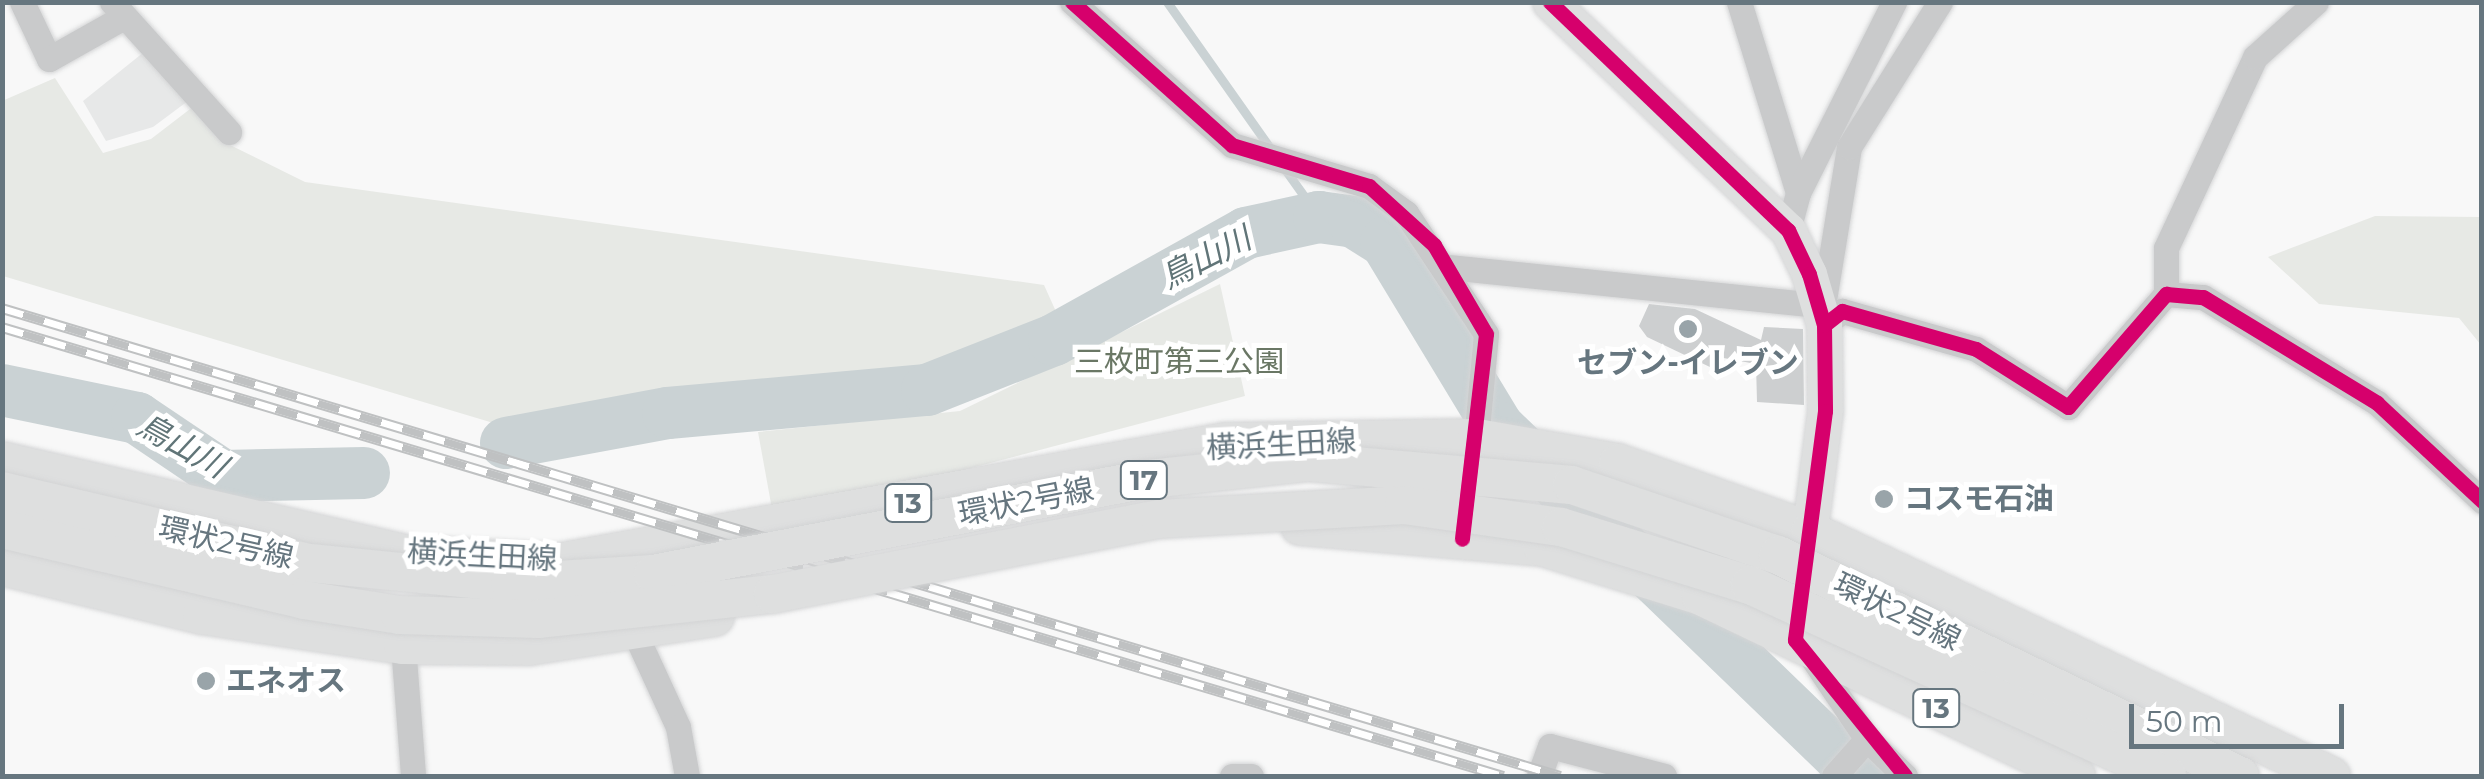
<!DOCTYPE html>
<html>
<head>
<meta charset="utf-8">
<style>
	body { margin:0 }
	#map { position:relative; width:2484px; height:779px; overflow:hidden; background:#f8f8f8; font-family:Montserrat,"Noto Sans JP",sans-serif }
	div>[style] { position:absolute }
	.built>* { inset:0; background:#e7e8e8 }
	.green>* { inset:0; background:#e7e9e5 }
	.stream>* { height:9px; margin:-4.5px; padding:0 4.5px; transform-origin:4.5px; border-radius:4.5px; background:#cad2d4 }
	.river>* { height:52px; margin:-26px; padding:0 26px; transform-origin:26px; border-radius:26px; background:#cad2d4 }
	.building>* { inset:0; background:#cdcfd0 }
	.roads { filter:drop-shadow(0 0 2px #d4d5d6) drop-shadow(0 0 2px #d4d5d6) }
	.street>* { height:25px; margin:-12.5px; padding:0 12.5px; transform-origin:12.5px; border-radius:12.5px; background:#c9cacb }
	.secondary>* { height:35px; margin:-17.5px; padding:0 17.5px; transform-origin:17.5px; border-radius:17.5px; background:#dedfdf }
	.primary>* { height:38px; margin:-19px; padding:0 19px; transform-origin:19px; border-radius:19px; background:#dedfdf }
	.rail>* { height:11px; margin-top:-5.5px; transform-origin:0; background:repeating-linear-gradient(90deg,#fff 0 22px,#bfc1c2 0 44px); box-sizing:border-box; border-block:2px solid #bfc1c2 }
	.bridges { filter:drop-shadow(0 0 2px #d3d4d5) drop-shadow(0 0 2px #d3d4d5) }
	.primary-bridge>* { height:38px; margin:-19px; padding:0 19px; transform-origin:19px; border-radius:19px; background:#dedfdf }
	.cycleway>* { height:15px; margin:-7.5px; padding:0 7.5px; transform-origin:7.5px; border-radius:7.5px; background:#d6006c }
	.dots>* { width:28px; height:28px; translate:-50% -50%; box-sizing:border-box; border:5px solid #fff; border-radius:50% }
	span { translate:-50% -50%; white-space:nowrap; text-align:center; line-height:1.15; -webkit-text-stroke:10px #fff; paint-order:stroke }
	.shield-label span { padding:2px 8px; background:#fff; border:2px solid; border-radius:8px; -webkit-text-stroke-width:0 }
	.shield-label { font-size:28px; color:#66767f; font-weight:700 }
	.park-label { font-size:30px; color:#6a7765 }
	.poi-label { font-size:30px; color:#66767f; font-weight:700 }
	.left { translate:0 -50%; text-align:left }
	.street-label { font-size:30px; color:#66767f }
	.water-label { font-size:32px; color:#617578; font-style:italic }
	.frame { position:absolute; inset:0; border:5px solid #66767f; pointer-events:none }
	.scale { position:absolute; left:2129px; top:704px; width:215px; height:45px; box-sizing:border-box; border:5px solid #66767f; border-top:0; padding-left:12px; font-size:30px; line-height:35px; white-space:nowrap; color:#66767f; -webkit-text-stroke:8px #fff; paint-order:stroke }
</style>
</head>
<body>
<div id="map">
	<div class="built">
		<i style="clip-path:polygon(144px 52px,192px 98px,153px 127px,106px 141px,83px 101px)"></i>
	</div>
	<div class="green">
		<i style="clip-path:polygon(55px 78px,103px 153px,151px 139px,194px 106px,224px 142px,305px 182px,1044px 285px,1058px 316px,957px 368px,850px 394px,729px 392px,527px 433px,3px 276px,2px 101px)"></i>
		<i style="clip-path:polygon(2375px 216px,2481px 217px,2481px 345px,2459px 318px,2319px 304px,2268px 257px)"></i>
		<i style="clip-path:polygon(1220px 284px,1245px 396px,774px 520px,758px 432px,960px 411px)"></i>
	</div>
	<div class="stream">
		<i style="left:1167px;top:2px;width:182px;rotate:54.8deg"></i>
		<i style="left:1284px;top:168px;width:60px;rotate:54.5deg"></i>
	</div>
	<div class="river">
		<i style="left:2px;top:390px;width:138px;rotate:11.7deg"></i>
		<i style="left:137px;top:418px;width:104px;rotate:34deg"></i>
		<i style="left:223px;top:476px;width:141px;rotate:-1.2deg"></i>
		<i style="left:506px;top:443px;width:165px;rotate:-10.5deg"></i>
		<i style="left:668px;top:413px;width:260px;rotate:-5.1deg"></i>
		<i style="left:927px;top:390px;width:136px;rotate:-21.5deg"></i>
		<i style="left:1054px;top:340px;width:220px;rotate:-29.1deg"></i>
		<i style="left:1246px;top:233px;width:75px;rotate:-12.4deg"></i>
		<i style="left:1319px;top:217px;width:35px;rotate:8deg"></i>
		<i style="left:1354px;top:222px;width:38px;rotate:32deg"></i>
		<i style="left:1386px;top:242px;width:216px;rotate:58.8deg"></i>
		<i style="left:1498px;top:427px;width:503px;rotate:43.95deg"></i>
	</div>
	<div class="building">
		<i style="clip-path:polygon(1649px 304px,1695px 309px,1761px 340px,1764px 327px,1803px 329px,1804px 405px,1757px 402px,1756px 364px,1718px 357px,1712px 368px,1647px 337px,1639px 326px)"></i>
	</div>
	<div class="roads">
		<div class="street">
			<i style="left:22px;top:2px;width:63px;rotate:64.7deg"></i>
			<i style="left:49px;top:59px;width:81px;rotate:-29.4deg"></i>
			<i style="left:112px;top:2px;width:175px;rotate:48deg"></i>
			<i style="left:1072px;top:2px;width:215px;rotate:41.8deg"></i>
			<i style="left:1232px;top:145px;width:143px;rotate:16.7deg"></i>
			<i style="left:1369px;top:186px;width:46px;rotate:36.1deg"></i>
			<i style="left:1406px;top:213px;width:145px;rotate:56.5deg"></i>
			<i style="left:1486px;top:334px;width:117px;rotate:95.4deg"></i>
			<i style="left:1739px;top:2px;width:200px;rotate:72.8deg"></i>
			<i style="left:1798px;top:193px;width:38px;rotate:105deg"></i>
			<i style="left:1798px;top:193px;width:214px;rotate:-63.3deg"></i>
			<i style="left:1449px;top:267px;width:371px;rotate:5.9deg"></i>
			<i style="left:2166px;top:294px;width:46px;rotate:-90deg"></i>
			<i style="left:2166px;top:248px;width:211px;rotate:-65deg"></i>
			<i style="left:2255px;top:57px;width:82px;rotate:-42deg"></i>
			<i style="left:1824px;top:300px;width:155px;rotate:-80.7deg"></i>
			<i style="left:1849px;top:147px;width:171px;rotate:-57.9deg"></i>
			<i style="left:1824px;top:325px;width:23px;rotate:-38deg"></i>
			<i style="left:1842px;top:311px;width:139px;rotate:15.8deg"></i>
			<i style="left:1976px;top:349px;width:109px;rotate:32.2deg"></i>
			<i style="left:2068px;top:407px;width:150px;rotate:-49.1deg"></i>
			<i style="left:2166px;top:294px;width:37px;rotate:5deg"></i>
			<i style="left:2203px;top:297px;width:204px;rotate:31.3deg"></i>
			<i style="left:2377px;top:403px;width:144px;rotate:43deg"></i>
			<i style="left:633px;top:629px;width:108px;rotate:65.3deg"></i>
			<i style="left:678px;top:727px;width:50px;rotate:79.6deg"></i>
			<i style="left:403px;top:645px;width:131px;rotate:85.6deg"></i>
			<i style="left:1811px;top:656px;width:100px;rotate:56deg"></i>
			<i style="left:1867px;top:739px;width:53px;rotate:44.2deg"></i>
			<i style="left:1232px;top:776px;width:19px"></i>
			<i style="left:1539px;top:776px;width:32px;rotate:-70deg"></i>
			<i style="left:1550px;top:746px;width:118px;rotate:14.7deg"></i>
			<i style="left:1834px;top:776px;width:50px;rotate:-48.3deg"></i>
		</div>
		<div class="secondary">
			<i style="left:1550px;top:2px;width:330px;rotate:43.8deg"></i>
			<i style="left:1788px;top:230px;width:49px;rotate:64.5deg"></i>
			<i style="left:1809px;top:274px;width:53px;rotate:73.6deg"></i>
			<i style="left:1824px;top:325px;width:86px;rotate:89.3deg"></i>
			<i style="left:1825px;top:411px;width:149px;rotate:97.3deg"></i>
		</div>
		<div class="primary">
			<i style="left:2px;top:461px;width:417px;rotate:13deg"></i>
			<i style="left:408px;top:555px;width:149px;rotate:3.1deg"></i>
			<i style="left:557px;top:563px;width:679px;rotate:-10.27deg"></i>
			<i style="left:1225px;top:442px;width:252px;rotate:-0.9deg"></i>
			<i style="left:1477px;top:438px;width:143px;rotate:10.1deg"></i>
			<i style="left:1618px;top:463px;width:204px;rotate:19.5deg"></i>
			<i style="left:1810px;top:531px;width:576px;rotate:25.19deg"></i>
			<i style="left:1300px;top:526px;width:244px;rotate:4.9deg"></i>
			<i style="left:1543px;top:547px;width:165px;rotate:17.2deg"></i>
			<i style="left:1701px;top:596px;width:416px;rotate:25.6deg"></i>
			<i style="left:2px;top:566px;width:206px;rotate:13.8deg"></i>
			<i style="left:202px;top:615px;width:203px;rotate:8.5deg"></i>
			<i style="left:403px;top:645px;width:126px;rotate:0.5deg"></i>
			<i style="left:529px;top:646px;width:188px;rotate:-8.9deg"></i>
		</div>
	</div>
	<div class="rail">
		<i style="left:2px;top:308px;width:1627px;rotate:16.72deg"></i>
		<i style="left:2px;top:327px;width:1567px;rotate:16.65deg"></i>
	</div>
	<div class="bridges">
		<div class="primary-bridge">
			<i style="left:2px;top:491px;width:316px;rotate:13.2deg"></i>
			<i style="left:310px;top:563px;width:201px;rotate:5.7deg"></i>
			<i style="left:510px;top:583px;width:143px;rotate:-3.6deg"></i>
			<i style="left:653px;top:574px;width:496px;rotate:-10.9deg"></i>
			<i style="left:1140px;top:480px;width:170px;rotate:-6.1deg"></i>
			<i style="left:1309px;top:462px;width:264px;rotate:5deg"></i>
			<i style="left:1572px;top:485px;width:218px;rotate:18.8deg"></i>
			<i style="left:1778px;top:555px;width:512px;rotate:25.56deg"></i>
			<i style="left:2px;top:529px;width:310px;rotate:13.2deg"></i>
			<i style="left:304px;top:600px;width:97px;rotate:8.9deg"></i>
			<i style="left:400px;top:615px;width:138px;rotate:1.7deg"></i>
			<i style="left:538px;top:619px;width:236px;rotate:-6.1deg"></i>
			<i style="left:773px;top:594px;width:394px;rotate:-11deg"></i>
			<i style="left:1160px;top:519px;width:244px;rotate:-3.3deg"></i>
			<i style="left:1404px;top:505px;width:159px;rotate:8deg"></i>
			<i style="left:1561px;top:527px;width:198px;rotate:17.1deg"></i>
			<i style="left:1750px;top:585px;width:459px;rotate:24.6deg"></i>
		</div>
	</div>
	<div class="cycleway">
		<i style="left:1072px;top:2px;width:215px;rotate:41.8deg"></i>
		<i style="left:1232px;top:145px;width:143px;rotate:16.7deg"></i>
		<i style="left:1369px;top:186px;width:88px;rotate:42.2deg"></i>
		<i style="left:1434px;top:245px;width:103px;rotate:59.7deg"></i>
		<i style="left:1486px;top:334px;width:206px;rotate:96.7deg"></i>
		<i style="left:1550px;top:2px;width:330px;rotate:43.8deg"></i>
		<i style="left:1788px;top:230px;width:49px;rotate:64.5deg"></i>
		<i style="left:1809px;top:274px;width:53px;rotate:73.6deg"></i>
		<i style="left:1824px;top:325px;width:86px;rotate:89.3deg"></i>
		<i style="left:1825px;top:411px;width:231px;rotate:97.5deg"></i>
		<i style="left:1795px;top:640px;width:175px;rotate:51deg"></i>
		<i style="left:1824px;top:325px;width:23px;rotate:-38deg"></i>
		<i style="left:1842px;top:311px;width:139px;rotate:15.8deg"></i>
		<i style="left:1976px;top:349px;width:109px;rotate:32.2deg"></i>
		<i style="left:2068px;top:407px;width:150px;rotate:-49.1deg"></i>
		<i style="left:2166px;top:294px;width:37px;rotate:5deg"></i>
		<i style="left:2203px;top:297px;width:204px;rotate:31.3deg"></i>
		<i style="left:2377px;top:403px;width:144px;rotate:43deg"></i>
	</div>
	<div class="dots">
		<i style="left:1688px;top:329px;background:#99a4a9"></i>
		<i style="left:1884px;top:499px;background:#99a4a9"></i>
		<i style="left:206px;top:681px;background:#99a4a9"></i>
	</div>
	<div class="shield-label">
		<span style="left:1144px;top:480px">17</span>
		<span style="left:908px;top:503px">13</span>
		<span style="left:1936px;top:708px">13</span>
	</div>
	<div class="park-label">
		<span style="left:1179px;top:362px">三枚町第三公園</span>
	</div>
	<div class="poi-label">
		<span style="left:1688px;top:363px">セブン-イレブン</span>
		<span class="left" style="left:1904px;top:499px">コスモ石油</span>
		<span class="left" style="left:226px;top:681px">エネオス</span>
	</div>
	<div class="street-label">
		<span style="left:1281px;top:445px;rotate:-3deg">横浜生田線</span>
		<span style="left:1026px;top:502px;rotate:-11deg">環状2号線</span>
		<span style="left:226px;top:543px;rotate:13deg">環状2号線</span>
		<span style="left:482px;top:556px;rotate:3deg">横浜生田線</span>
		<span style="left:1897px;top:612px;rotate:26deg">環状2号線</span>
	</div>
	<div class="water-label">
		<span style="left:1206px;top:258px;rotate:-27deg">鳥山川</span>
		<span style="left:182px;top:446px;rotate:29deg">鳥山川</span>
	</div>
	<div class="frame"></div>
	<div class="scale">50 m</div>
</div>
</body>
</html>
